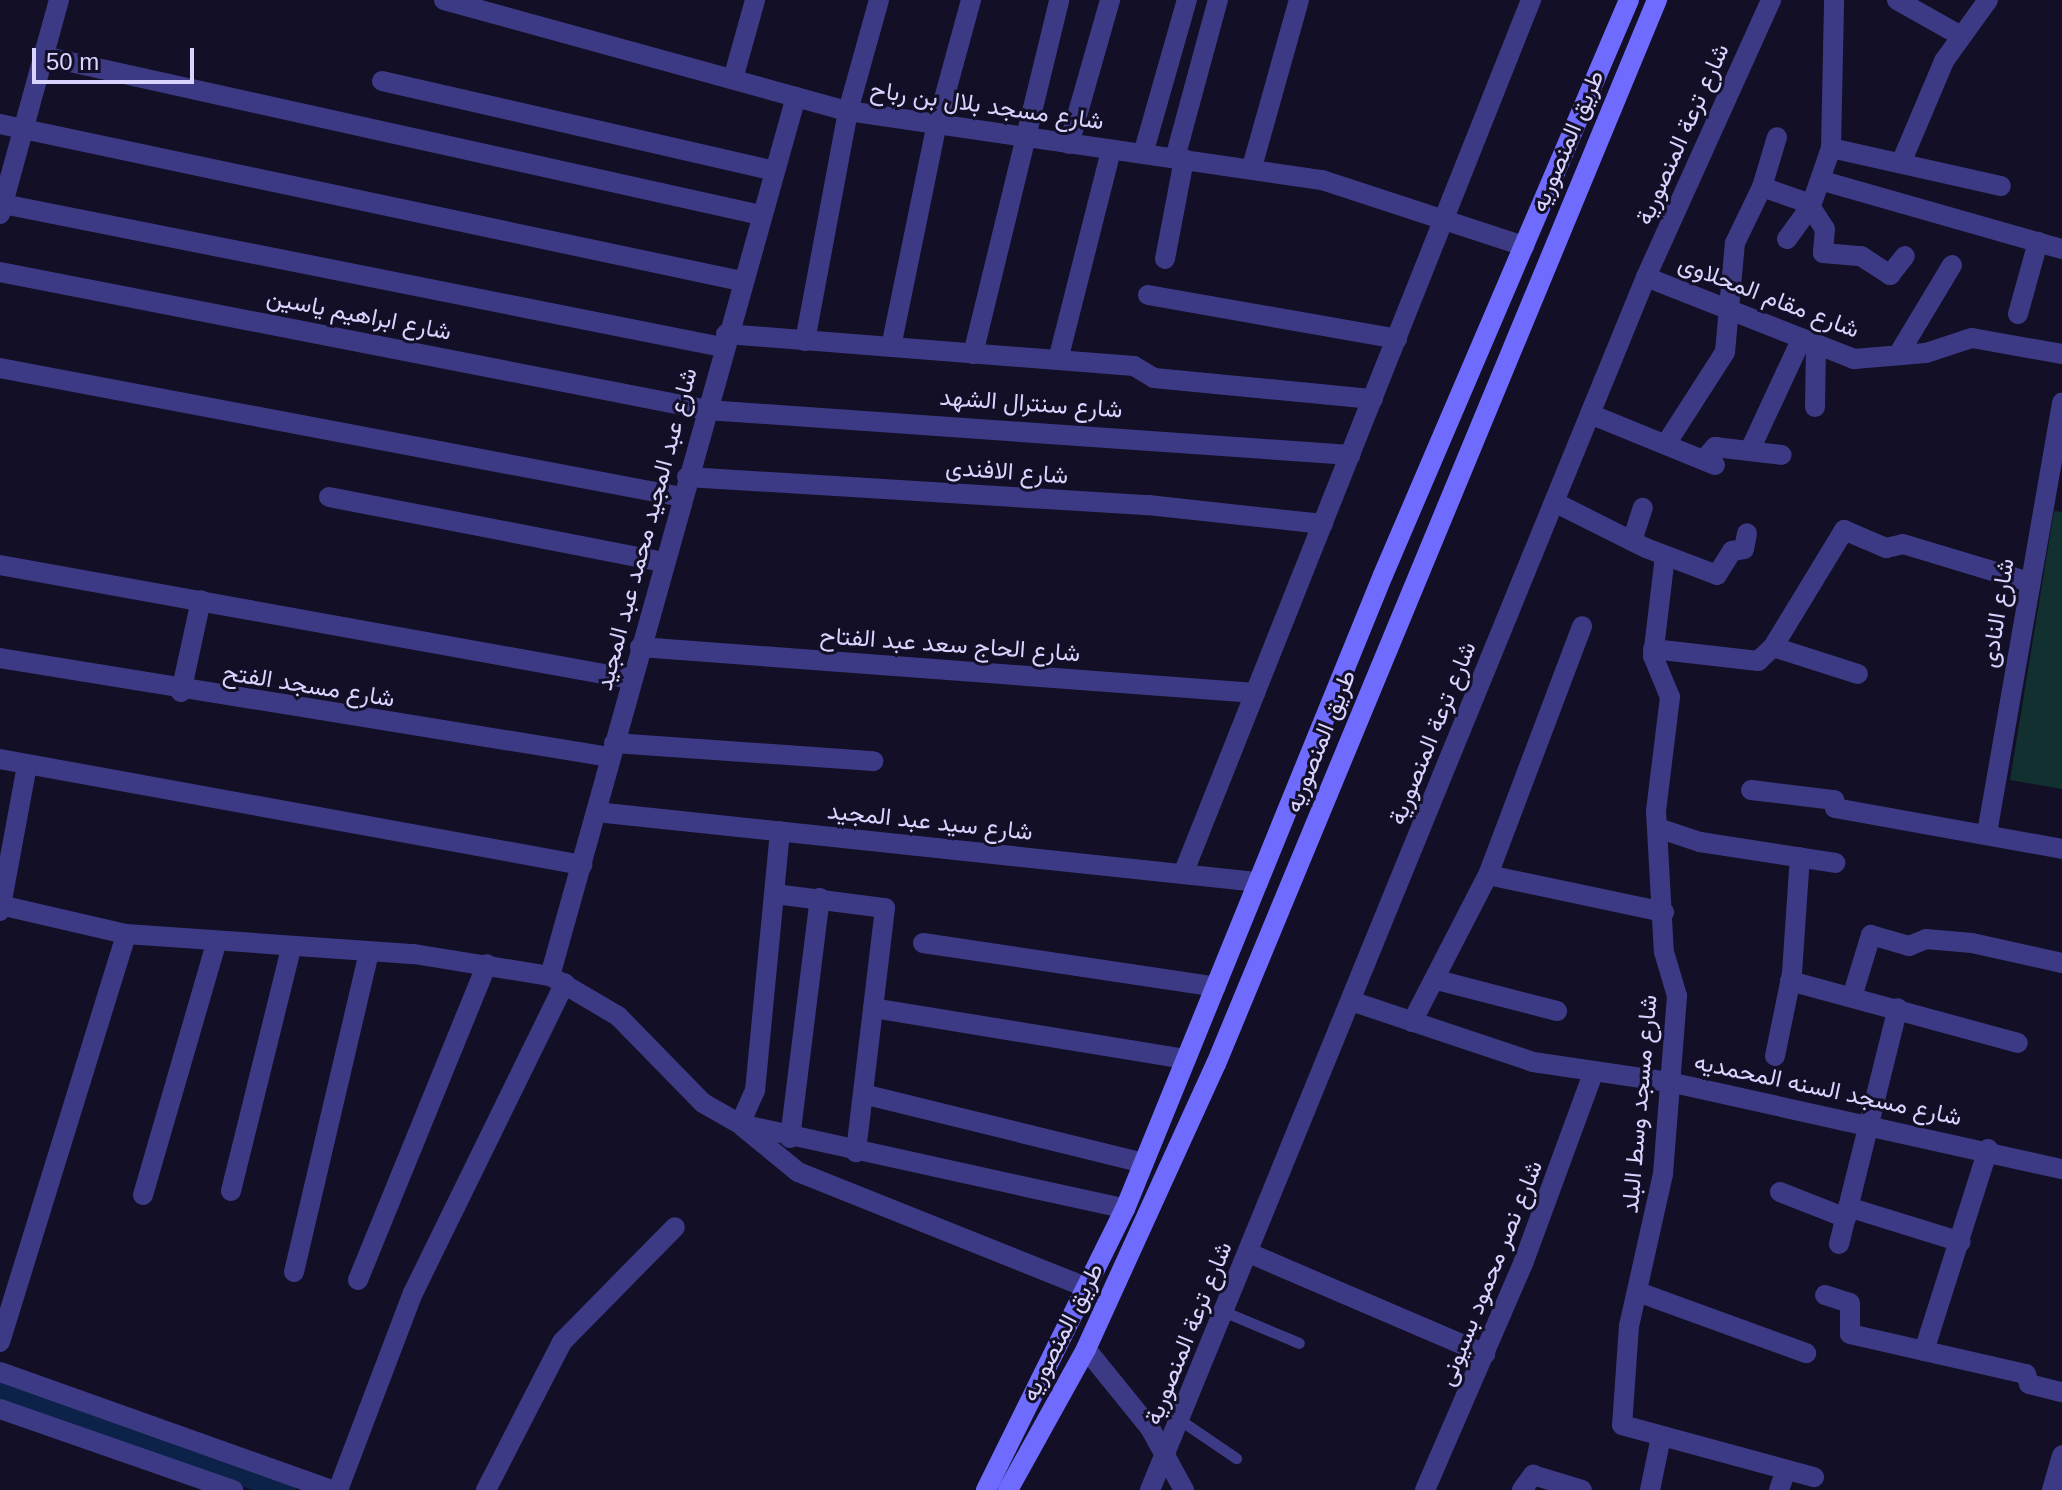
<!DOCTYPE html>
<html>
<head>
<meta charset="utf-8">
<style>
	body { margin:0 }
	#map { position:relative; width:2062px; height:1490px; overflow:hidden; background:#130f26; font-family:Arial,Vazirmatn,sans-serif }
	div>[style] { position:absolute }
	.green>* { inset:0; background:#12302f }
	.canal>* { height:22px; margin:-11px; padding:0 11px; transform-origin:11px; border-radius:11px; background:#0c2248 }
	.service>* { height:11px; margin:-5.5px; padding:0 5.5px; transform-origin:5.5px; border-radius:5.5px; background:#3d3a85 }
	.minor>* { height:20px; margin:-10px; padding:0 10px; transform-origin:10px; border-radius:10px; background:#3d3a85 }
	.tertiary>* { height:20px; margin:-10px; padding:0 10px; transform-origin:10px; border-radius:10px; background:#3d3a85 }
	.secondary>* { height:20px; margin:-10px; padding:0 10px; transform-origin:10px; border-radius:10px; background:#6f6bff }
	span { translate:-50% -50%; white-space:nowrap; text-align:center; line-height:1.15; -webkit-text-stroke:6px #130f26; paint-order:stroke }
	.street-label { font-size:24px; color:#d9d4ff }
	.scale { position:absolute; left:32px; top:48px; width:162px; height:36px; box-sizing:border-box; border:4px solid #d9d4ff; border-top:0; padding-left:10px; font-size:24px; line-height:28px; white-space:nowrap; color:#d9d4ff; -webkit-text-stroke:6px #130f26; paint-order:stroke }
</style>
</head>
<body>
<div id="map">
	<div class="green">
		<i style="clip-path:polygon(2054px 511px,2062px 512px,2062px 789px,2010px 780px)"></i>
	</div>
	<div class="canal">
		<i style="left:0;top:1390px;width:302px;rotate:19.3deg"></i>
	</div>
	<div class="service">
		<i style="left:1225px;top:1312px;width:80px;rotate:22.7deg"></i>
		<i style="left:1180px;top:1420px;width:68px;rotate:34.2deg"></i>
	</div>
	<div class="minor">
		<i style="left:444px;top:0;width:419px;rotate:15.4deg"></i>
		<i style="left:848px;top:111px;width:479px;rotate:8.3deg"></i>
		<i style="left:1322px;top:180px;width:213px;rotate:18.1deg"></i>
		<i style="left:1897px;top:0;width:73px;rotate:29.4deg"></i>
		<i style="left:43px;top:56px;width:735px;rotate:12.49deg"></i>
		<i style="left:733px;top:79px;width:82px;rotate:-74.4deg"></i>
		<i style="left:382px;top:81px;width:402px;rotate:12.9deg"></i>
		<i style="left:0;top:124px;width:757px;rotate:11.96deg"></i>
		<i style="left:1069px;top:144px;width:150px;rotate:-74.1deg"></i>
		<i style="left:1831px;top:148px;width:174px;rotate:12.6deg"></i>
		<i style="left:1143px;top:154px;width:160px;rotate:-74.1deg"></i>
		<i style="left:1175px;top:158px;width:164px;rotate:-74.8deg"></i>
		<i style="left:1901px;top:163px;width:111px;rotate:-67.1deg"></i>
		<i style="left:1944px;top:61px;width:75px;rotate:-54.2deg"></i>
		<i style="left:1252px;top:167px;width:173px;rotate:-74.3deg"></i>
		<i style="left:1823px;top:181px;width:248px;rotate:15.9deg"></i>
		<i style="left:1762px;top:187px;width:49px;rotate:19.2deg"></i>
		<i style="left:1808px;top:203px;width:31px;rotate:57deg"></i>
		<i style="left:1825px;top:229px;width:24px;rotate:95deg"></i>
		<i style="left:1823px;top:253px;width:38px;rotate:5deg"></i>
		<i style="left:1861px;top:256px;width:35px;rotate:33deg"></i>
		<i style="left:1890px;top:275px;width:24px;rotate:-52deg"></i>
		<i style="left:3px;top:204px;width:733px;rotate:11.25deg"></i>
		<i style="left:0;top:214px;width:222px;rotate:-74.6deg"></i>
		<i style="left:1787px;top:239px;width:41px;rotate:-54deg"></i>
		<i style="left:1811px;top:206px;width:61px;rotate:-71deg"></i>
		<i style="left:1831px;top:148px;width:148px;rotate:-88.8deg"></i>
		<i style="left:1165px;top:259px;width:102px;rotate:-79.2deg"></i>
		<i style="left:0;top:272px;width:720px;rotate:11.04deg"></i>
		<i style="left:707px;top:410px;width:645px;rotate:4deg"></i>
		<i style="left:1646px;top:277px;width:224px;rotate:21.5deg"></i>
		<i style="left:1854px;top:359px;width:72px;rotate:-4.8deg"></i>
		<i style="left:1926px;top:353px;width:48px;rotate:-18.1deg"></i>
		<i style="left:1972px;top:338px;width:91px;rotate:10.1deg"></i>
		<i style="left:1148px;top:295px;width:253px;rotate:10deg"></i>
		<i style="left:2018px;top:314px;width:75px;rotate:-74.5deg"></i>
		<i style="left:726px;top:334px;width:409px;rotate:4.5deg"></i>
		<i style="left:1134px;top:366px;width:23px;rotate:31deg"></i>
		<i style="left:1154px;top:378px;width:220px;rotate:5.5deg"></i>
		<i style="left:805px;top:341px;width:234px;rotate:-79.4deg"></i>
		<i style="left:848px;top:111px;width:115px;rotate:-74.4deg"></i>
		<i style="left:891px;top:347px;width:224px;rotate:-78.4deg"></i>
		<i style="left:936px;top:128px;width:133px;rotate:-74.7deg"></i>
		<i style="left:1901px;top:350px;width:99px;rotate:-59deg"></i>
		<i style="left:973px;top:354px;width:364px;rotate:-76.3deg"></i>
		<i style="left:1058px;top:360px;width:217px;rotate:-75.8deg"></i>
		<i style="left:0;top:368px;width:694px;rotate:10.71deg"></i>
		<i style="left:1815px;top:407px;width:63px;rotate:-89.1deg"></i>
		<i style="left:1590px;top:414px;width:135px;rotate:22.2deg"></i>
		<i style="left:1666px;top:444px;width:109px;rotate:-57.3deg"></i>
		<i style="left:1725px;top:352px;width:109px;rotate:-84.8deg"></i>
		<i style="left:1735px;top:243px;width:62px;rotate:-64.3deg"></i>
		<i style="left:1762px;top:187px;width:52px;rotate:-73.3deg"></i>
		<i style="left:1750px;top:450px;width:123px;rotate:-65.1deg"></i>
		<i style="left:1704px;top:460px;width:17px;rotate:-50deg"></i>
		<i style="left:1715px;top:447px;width:67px;rotate:6.8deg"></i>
		<i style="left:687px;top:477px;width:462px;rotate:3.5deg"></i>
		<i style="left:1148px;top:505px;width:176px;rotate:6.2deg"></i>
		<i style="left:329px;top:497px;width:341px;rotate:11deg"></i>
		<i style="left:1554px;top:502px;width:103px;rotate:26.6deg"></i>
		<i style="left:1646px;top:548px;width:76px;rotate:20.8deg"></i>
		<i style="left:1717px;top:575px;width:28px;rotate:-58deg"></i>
		<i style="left:1732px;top:551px;width:12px;rotate:-9deg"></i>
		<i style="left:1744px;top:549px;width:16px;rotate:-79deg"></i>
		<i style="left:1632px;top:541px;width:35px;rotate:-72deg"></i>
		<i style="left:1665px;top:556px;width:101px;rotate:96.8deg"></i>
		<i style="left:1653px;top:656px;width:44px;rotate:67.5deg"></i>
		<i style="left:1670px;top:697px;width:115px;rotate:97deg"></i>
		<i style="left:1656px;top:811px;width:141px;rotate:86.8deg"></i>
		<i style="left:1664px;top:952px;width:46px;rotate:73.5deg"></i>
		<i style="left:1677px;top:996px;width:179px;rotate:94.5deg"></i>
		<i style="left:1663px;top:1174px;width:156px;rotate:102.6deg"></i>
		<i style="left:1629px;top:1326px;width:99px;rotate:94deg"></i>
		<i style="left:1622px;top:1425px;width:199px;rotate:15.2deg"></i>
		<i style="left:0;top:565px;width:641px;rotate:10.24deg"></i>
		<i style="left:640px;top:647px;width:617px;rotate:4.28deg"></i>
		<i style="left:1773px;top:647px;width:137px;rotate:-58.7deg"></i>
		<i style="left:1844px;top:530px;width:46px;rotate:23.2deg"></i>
		<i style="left:1886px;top:548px;width:17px;rotate:-13deg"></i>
		<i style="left:1903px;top:544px;width:132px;rotate:16.8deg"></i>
		<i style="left:1653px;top:649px;width:106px;rotate:6.5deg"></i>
		<i style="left:1758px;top:661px;width:21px;rotate:-43deg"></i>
		<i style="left:1773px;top:647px;width:89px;rotate:17.6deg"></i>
		<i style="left:0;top:658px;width:618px;rotate:9.22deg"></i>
		<i style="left:181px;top:692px;width:94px;rotate:-77.7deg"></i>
		<i style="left:614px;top:743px;width:260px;rotate:4deg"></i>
		<i style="left:0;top:759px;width:592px;rotate:10.32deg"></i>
		<i style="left:1751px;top:790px;width:84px;rotate:6.9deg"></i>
		<i style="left:1834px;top:800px;width:8px;rotate:83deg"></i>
		<i style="left:1835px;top:808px;width:231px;rotate:10.2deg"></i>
		<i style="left:596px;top:812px;width:666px;rotate:6.04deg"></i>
		<i style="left:1658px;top:828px;width:44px;rotate:18.4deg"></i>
		<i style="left:1700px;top:842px;width:137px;rotate:8.8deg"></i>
		<i style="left:1987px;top:833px;width:437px;rotate:-80.1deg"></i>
		<i style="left:1183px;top:874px;width:941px;rotate:-68.29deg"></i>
		<i style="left:1488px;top:875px;width:180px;rotate:11.9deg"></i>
		<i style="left:775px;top:894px;width:111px;rotate:7.3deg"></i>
		<i style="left:885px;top:908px;width:246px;rotate:96.8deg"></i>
		<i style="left:0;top:905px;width:129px;rotate:13deg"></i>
		<i style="left:126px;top:934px;width:289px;rotate:4deg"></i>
		<i style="left:414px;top:954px;width:138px;rotate:9.2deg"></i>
		<i style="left:550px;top:976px;width:79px;rotate:30.5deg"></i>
		<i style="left:618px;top:1016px;width:122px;rotate:45.7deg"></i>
		<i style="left:703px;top:1103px;width:43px;rotate:29.6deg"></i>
		<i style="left:740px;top:1124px;width:36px;rotate:-66deg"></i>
		<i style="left:755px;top:1091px;width:261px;rotate:-84.5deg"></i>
		<i style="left:0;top:911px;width:148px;rotate:-79.5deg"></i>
		<i style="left:923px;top:943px;width:296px;rotate:8.5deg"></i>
		<i style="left:550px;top:976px;width:913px;rotate:-74.37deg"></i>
		<i style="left:1437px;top:980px;width:124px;rotate:14.5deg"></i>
		<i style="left:1790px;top:981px;width:236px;rotate:15.2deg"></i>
		<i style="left:1852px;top:997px;width:65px;rotate:-73deg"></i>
		<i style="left:1871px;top:935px;width:40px;rotate:16deg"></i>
		<i style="left:1909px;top:946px;width:18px;rotate:-22deg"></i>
		<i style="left:1926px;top:939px;width:46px;rotate:5deg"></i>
		<i style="left:1972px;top:943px;width:92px;rotate:12.5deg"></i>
		<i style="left:1351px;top:1001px;width:192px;rotate:18.5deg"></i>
		<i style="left:1533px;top:1062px;width:137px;rotate:8.4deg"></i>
		<i style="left:1669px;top:1082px;width:403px;rotate:12.5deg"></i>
		<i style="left:873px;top:1008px;width:317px;rotate:9.3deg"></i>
		<i style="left:1412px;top:1022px;width:165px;rotate:-62.7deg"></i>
		<i style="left:1488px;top:875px;width:266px;rotate:-69.3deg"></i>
		<i style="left:1775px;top:1056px;width:85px;rotate:-78.4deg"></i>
		<i style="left:1792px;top:973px;width:116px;rotate:-86.1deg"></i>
		<i style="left:863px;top:1094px;width:289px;rotate:13.8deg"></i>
		<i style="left:740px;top:1124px;width:394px;rotate:12.4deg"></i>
		<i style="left:743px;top:1127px;width:71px;rotate:39.3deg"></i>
		<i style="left:798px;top:1172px;width:312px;rotate:21.8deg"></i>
		<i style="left:790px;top:1138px;width:242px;rotate:-82.9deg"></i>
		<i style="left:231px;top:1191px;width:249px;rotate:-76.1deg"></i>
		<i style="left:1780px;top:1192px;width:71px;rotate:21.5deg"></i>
		<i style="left:143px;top:1195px;width:262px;rotate:-73.8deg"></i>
		<i style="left:1848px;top:1207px;width:118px;rotate:17.2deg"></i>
		<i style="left:1839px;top:1244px;width:243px;rotate:-76deg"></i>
		<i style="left:1249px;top:1253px;width:257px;rotate:23.2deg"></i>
		<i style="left:294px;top:1272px;width:329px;rotate:-76.8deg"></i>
		<i style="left:358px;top:1280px;width:341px;rotate:-67.8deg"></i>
		<i style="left:1638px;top:1292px;width:179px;rotate:20deg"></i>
		<i style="left:1825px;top:1295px;width:26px;rotate:18deg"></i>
		<i style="left:1850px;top:1303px;width:31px;rotate:90deg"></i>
		<i style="left:1850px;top:1334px;width:180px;rotate:12.8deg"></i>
		<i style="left:2026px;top:1374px;width:10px;rotate:73deg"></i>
		<i style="left:2029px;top:1384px;width:34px;rotate:14deg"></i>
		<i style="left:0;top:1342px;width:427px;rotate:-72.8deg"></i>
		<i style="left:1924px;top:1351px;width:212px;rotate:-72.4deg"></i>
		<i style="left:0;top:1372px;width:351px;rotate:19.6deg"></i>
		<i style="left:0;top:1409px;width:247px;rotate:19.2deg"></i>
		<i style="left:338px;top:1490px;width:211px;rotate:-69.2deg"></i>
		<i style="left:413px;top:1293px;width:345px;rotate:-63.9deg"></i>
		<i style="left:486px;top:1490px;width:166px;rotate:-62.8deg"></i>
		<i style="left:562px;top:1342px;width:161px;rotate:-45.5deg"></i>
		<i style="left:1150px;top:1490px;width:1310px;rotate:-67.76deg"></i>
		<i style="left:1646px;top:277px;width:304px;rotate:-65.7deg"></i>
		<i style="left:1425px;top:1490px;width:249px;rotate:-66.6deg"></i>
		<i style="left:1524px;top:1261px;width:202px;rotate:-69.8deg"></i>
		<i style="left:1522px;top:1490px;width:19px;rotate:-54deg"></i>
		<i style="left:1533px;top:1475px;width:51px;rotate:17deg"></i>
		<i style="left:1650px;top:1490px;width:54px;rotate:-78.3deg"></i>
		<i style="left:1779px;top:1490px;width:21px;rotate:-71deg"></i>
		<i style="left:2052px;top:1490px;width:36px;rotate:-74deg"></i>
	</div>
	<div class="tertiary">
		<i style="left:1086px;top:1349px;width:102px;rotate:51deg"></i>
		<i style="left:1150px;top:1428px;width:71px;rotate:61.3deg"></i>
	</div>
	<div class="secondary">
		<i style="left:986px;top:1490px;width:313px;rotate:-63.7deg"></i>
		<i style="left:1125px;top:1209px;width:684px;rotate:-67.86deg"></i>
		<i style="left:1383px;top:575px;width:625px;rotate:-66.84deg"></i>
		<i style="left:1008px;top:1490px;width:161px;rotate:-61deg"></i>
		<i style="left:1086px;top:1349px;width:313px;rotate:-65.5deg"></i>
		<i style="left:1216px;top:1064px;width:1152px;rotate:-67.49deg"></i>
	</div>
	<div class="street-label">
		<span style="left:987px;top:105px;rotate:8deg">شارع مسجد بلال بن رباح</span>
		<span style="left:1682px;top:134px;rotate:-66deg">شارع ترعة المنصورية</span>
		<span style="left:1567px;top:141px;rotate:-67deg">طريق المنصوريه</span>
		<span style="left:1769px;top:296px;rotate:21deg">شارع مقام المحلاوى</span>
		<span style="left:359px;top:314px;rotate:11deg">شارع ابراهيم ياسين</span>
		<span style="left:1031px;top:403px;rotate:4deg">شارع سنترال الشهد</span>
		<span style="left:1007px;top:471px;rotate:4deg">شارع الافندى</span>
		<span style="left:646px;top:529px;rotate:-75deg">شارع عبد المجيد محمد عبد المجيد</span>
		<span style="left:1997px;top:613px;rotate:-81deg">شارع النادى</span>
		<span style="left:950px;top:644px;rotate:4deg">شارع الحاج سعد عبد الفتاح</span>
		<span style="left:309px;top:685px;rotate:9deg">شارع مسجد الفتح</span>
		<span style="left:1432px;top:733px;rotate:-68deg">شارع ترعة المنصورية</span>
		<span style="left:1320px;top:741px;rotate:-68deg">طريق المنصوريه</span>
		<span style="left:930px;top:821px;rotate:6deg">شارع سيد عبد المجيد</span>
		<span style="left:1828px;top:1089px;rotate:12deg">شارع مسجد السنه المحمديه</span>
		<span style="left:1639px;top:1104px;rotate:-85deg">شارع مسجد وسط البلد</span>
		<span style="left:1490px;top:1273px;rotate:-68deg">شارع نصر محمود بسيونى</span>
		<span style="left:1062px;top:1332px;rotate:-63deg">طريق المنصوريه</span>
		<span style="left:1188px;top:1333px;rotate:-68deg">شارع ترعة المنصورية</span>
	</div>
	<div class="scale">50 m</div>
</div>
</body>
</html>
